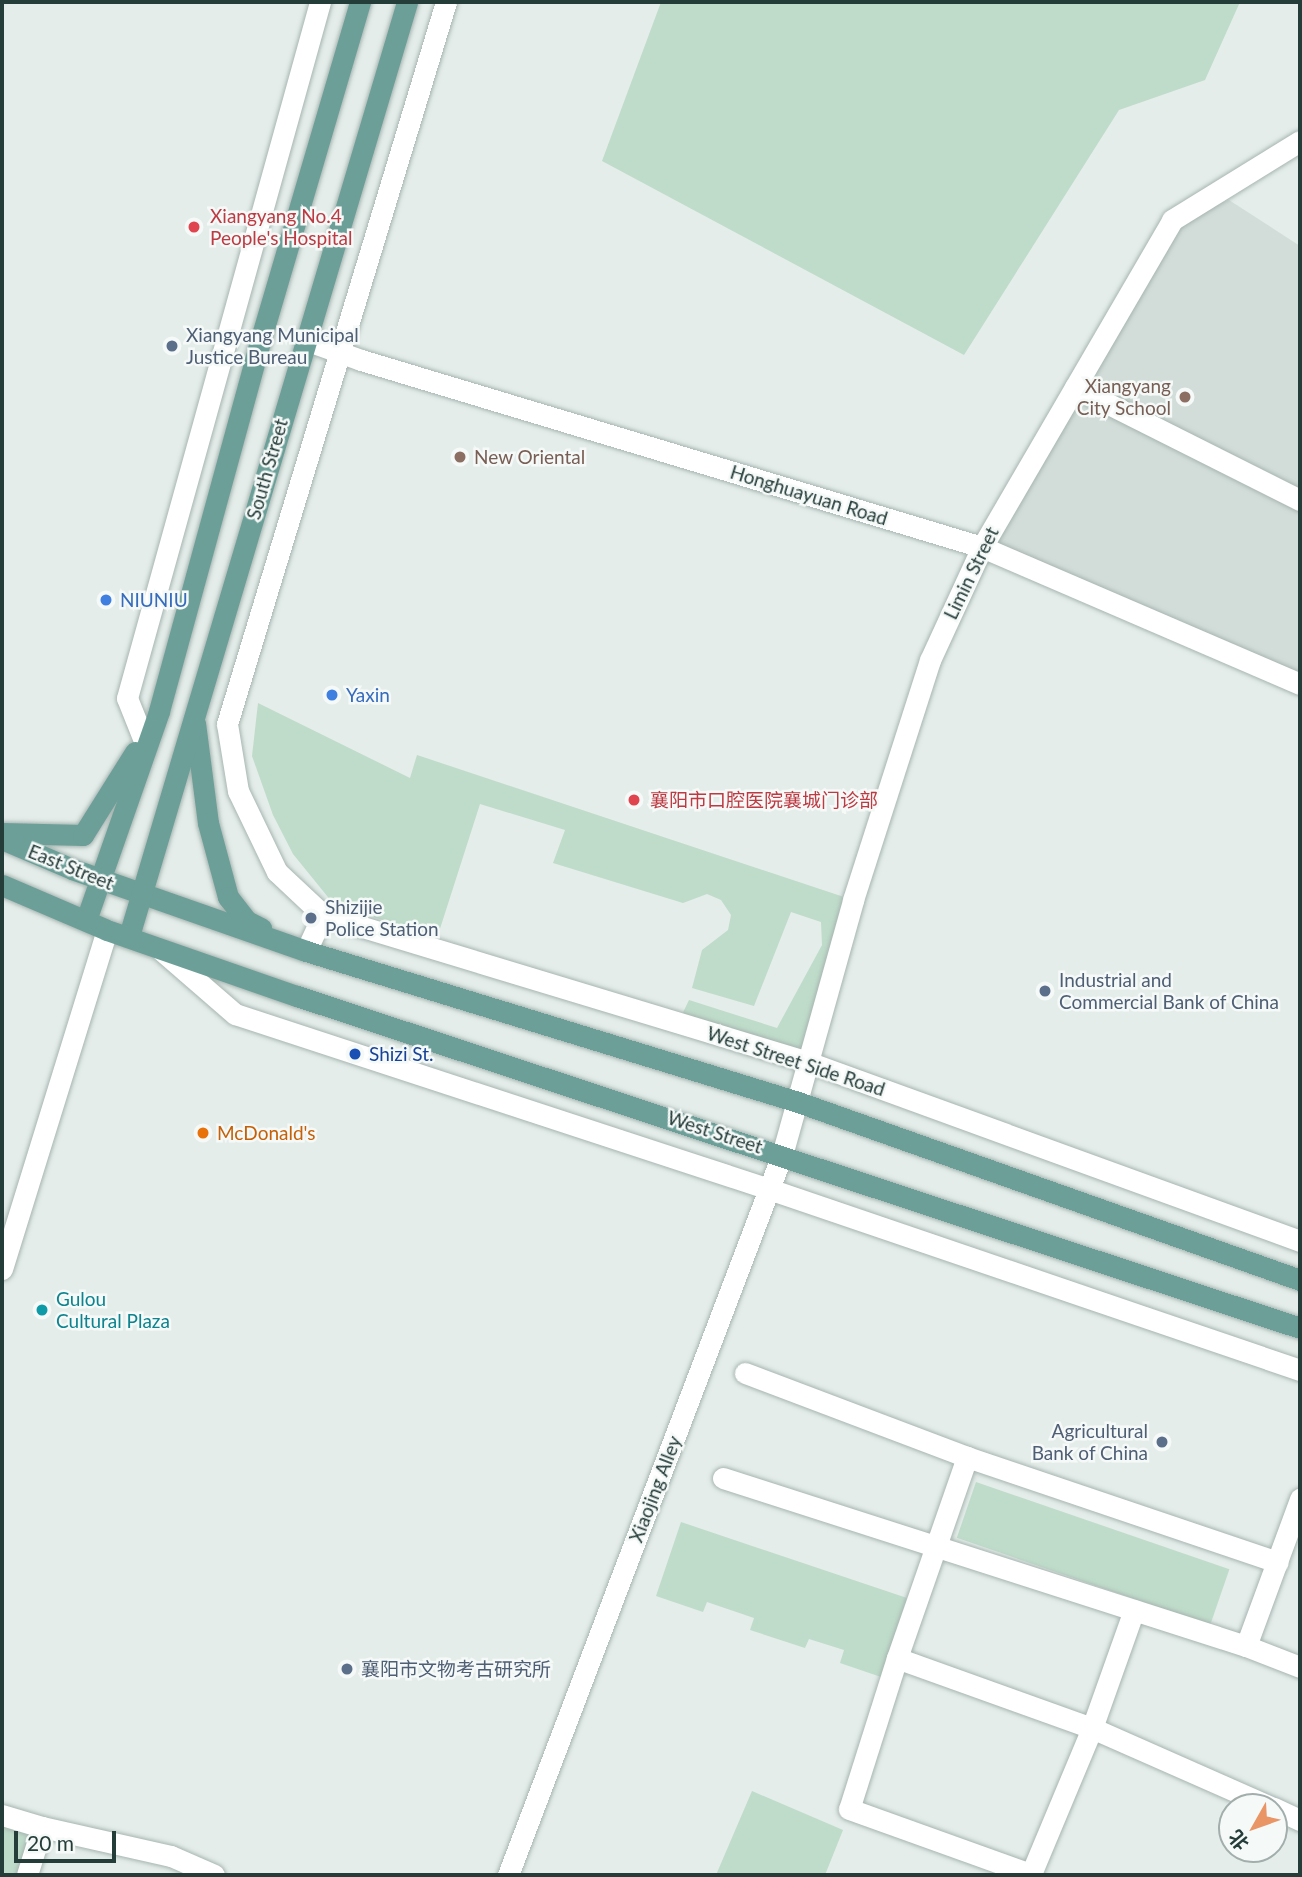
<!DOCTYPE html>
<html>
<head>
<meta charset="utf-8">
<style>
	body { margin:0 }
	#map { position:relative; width:1302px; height:1877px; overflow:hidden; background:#e4edea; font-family:Lato,"Noto Sans SC",sans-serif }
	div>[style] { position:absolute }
	.built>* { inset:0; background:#d2ddd9 }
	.green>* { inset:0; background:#bfdcca; transform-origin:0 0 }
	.roads { filter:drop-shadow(0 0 2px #a7b5b1) drop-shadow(0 0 2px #a7b5b1) }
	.minor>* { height:21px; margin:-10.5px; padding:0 10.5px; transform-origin:10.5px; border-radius:10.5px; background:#fff }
	.major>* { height:21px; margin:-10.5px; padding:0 10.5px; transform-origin:10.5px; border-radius:10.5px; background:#6c9f98 }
	.dots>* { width:19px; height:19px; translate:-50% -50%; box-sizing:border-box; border:4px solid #f5f9f8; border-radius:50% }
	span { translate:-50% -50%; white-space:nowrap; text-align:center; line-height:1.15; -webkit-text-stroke:5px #f5f9f8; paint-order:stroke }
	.health-label { font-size:19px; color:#be3a42 }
	.left { translate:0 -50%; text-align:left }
	.service-label { font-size:19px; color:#4e5e75 }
	.right { translate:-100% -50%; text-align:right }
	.education-label { font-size:19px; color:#785e54 }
	.street-label { font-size:19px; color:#253d39 }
	.shop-label { font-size:19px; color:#366cbe }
	.transit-label { font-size:19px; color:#164399 }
	.food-label { font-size:19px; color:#c56008 }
	.culture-label { font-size:19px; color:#0d838f }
	.frame { position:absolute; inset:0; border:4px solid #253d39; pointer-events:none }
	.north { position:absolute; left:1218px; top:1793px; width:70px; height:70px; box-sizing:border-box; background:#f5f9f8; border:2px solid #a2aeac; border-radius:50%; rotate:230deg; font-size:19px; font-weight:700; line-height:28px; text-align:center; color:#253d39 }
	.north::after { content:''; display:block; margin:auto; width:24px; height:32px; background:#e99566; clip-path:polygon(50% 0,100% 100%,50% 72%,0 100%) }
	.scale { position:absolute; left:14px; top:1831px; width:102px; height:32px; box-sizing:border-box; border:4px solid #253d39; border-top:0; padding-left:9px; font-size:21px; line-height:24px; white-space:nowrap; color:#253d39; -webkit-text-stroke:5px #f5f9f8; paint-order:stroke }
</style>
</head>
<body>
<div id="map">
	<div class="built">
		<i style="clip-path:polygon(1229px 200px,1300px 246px,1300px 684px,982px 547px,1172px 220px)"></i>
	</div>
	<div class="green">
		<i style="clip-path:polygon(661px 2px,1240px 2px,1205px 80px,1119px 110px,964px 355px,602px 161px)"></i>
		<i style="clip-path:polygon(258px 703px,410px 778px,417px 755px,853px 900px,808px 1062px,678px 1023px,689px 1000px,777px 1028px,822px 945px,821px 922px,791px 912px,754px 1006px,692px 988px,702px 950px,728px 930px,731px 915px,721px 900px,707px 894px,683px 903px,553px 863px,565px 830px,480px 804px,438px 935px,336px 907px,293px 854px,273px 815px,252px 756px)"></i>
		<i style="left:976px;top:1482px;width:268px;height:59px;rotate:19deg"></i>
		<i style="clip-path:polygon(681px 1522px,907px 1598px,881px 1677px,840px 1663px,844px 1650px,809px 1639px,805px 1648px,750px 1630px,754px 1618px,707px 1602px,703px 1612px,656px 1596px)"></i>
		<i style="clip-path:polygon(752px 1791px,843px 1830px,825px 1875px,716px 1875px)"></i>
		<i style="clip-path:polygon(2px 1815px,42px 1827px,27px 1875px,2px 1875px)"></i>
	</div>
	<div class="roads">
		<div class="minor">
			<i style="left:305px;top:340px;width:59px;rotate:19.7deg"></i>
			<i style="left:361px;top:360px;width:649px;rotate:16.76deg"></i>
			<i style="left:982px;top:547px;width:346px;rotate:23.3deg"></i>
			<i style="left:1075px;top:387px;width:252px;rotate:26.7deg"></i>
			<i style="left:143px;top:738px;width:43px;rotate:-111.8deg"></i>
			<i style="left:127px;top:698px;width:722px;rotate:-74.5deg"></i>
			<i style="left:323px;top:915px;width:63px;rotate:-136.9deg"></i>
			<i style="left:277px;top:872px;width:90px;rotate:-115.7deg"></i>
			<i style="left:238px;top:791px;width:68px;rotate:-99.3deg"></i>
			<i style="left:227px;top:724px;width:754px;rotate:-73.13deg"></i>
			<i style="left:161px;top:950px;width:98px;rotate:40.9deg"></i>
			<i style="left:235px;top:1014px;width:562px;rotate:18.14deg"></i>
			<i style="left:769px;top:1189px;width:561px;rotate:18.82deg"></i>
			<i style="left:306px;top:951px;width:40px;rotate:-65deg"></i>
			<i style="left:323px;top:915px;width:507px;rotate:16.86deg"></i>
			<i style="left:808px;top:1062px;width:524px;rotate:19.99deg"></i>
			<i style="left:2px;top:1269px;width:355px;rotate:-72.8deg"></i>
			<i style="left:745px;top:1373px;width:237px;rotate:20.7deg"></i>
			<i style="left:723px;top:1478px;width:549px;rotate:17.81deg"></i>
			<i style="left:1246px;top:1646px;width:157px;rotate:-69.8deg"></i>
			<i style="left:1246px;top:1646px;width:58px;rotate:21.3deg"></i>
			<i style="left:897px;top:1658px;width:158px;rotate:107.6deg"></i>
			<i style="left:849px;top:1809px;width:195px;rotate:19.7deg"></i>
			<i style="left:1271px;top:1807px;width:196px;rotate:-156.2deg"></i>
			<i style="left:1092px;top:1728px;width:207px;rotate:-160.3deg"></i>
			<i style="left:897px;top:1658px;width:213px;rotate:-70.8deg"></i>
			<i style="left:967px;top:1457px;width:328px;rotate:18.7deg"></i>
			<i style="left:1274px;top:1808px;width:29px;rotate:25deg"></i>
			<i style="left:2px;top:1815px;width:42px;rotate:16.7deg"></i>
			<i style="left:42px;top:1827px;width:50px;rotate:107.4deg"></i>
			<i style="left:42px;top:1827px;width:132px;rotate:12.7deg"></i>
			<i style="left:171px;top:1856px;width:47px;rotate:23.8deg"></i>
			<i style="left:1031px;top:1874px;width:158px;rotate:-67.3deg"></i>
			<i style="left:1092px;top:1728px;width:125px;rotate:-70.4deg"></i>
			<i style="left:508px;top:1875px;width:770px;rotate:-69.17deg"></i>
			<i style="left:782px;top:1155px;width:265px;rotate:-74.4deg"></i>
			<i style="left:853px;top:900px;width:252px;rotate:-72.2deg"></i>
			<i style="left:930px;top:660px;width:124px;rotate:-65.3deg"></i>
			<i style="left:982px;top:547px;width:378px;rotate:-59.8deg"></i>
			<i style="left:1172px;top:220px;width:150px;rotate:-31.7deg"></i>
		</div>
		<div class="major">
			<i style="left:195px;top:723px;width:101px;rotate:82.6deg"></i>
			<i style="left:208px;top:823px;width:77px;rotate:74.9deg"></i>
			<i style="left:228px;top:897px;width:31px;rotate:52deg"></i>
			<i style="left:247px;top:921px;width:16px;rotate:27deg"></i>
			<i style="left:2px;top:833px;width:81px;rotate:1.4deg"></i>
			<i style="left:83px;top:835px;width:98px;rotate:-57.9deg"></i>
			<i style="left:2px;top:839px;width:76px;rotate:23.2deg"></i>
			<i style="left:72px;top:869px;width:248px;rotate:19.3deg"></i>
			<i style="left:306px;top:951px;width:515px;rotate:17.06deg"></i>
			<i style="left:798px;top:1102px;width:533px;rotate:19.52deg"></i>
			<i style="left:2px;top:885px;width:114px;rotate:23.2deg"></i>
			<i style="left:107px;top:930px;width:201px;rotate:19.2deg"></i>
			<i style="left:297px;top:996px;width:1057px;rotate:18.31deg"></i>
			<i style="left:86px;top:920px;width:221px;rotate:-70.7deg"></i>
			<i style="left:159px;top:711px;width:390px;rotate:-74.7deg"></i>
			<i style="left:262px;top:335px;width:347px;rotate:-73.6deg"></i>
			<i style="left:129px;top:936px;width:974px;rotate:-73.42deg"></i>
		</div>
	</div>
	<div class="dots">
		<i style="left:194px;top:227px;background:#e0444e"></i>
		<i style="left:172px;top:346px;background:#5c6f8a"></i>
		<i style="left:1185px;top:397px;background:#8d6e63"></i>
		<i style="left:460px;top:457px;background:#8d6e63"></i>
		<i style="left:106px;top:600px;background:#3f7fe0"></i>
		<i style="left:332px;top:695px;background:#3f7fe0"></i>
		<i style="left:634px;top:800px;background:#e0444e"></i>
		<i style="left:311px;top:918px;background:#5c6f8a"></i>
		<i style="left:1045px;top:991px;background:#5c6f8a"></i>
		<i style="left:355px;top:1054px;background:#1a4fb4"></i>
		<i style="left:203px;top:1133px;background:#e8710a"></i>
		<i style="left:42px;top:1310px;background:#0f9aa8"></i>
		<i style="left:1162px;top:1442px;background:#5c6f8a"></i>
		<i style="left:347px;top:1669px;background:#5c6f8a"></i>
	</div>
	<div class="health-label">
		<span class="left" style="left:210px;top:227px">Xiangyang No.4<br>People's Hospital</span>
		<span class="left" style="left:650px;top:800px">襄阳市口腔医院襄城门诊部</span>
	</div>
	<div class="service-label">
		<span class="left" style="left:186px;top:346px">Xiangyang Municipal<br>Justice Bureau</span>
		<span class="left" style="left:325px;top:918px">Shizijie<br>Police Station</span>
		<span class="left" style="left:1059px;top:991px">Industrial and<br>Commercial Bank of China</span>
		<span class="right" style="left:1148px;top:1442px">Agricultural<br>Bank of China</span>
		<span class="left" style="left:361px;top:1669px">襄阳市文物考古研究所</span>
	</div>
	<div class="education-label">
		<span class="right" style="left:1171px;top:397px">Xiangyang<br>City School</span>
		<span class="left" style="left:474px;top:457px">New Oriental</span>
	</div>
	<div class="street-label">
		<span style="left:267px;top:469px;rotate:-74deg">South Street</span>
		<span style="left:809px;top:495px;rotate:17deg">Honghuayuan Road</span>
		<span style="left:971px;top:573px;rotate:-64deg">Limin Street</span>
		<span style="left:71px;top:867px;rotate:22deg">East Street</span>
		<span style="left:796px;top:1061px;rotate:18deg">West Street Side Road</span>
		<span style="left:715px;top:1132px;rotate:18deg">West Street</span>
		<span style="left:655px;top:1489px;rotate:-69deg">Xiaojing Alley</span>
	</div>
	<div class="shop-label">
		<span class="left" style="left:120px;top:600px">NIUNIU</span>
		<span class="left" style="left:346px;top:695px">Yaxin</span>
	</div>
	<div class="transit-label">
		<span class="left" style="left:369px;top:1054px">Shizi St.</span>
	</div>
	<div class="food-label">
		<span class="left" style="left:217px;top:1133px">McDonald's</span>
	</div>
	<div class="culture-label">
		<span class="left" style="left:56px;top:1310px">Gulou<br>Cultural Plaza</span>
	</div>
	<div class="frame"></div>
	<div class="north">北</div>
	<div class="scale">20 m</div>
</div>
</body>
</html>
